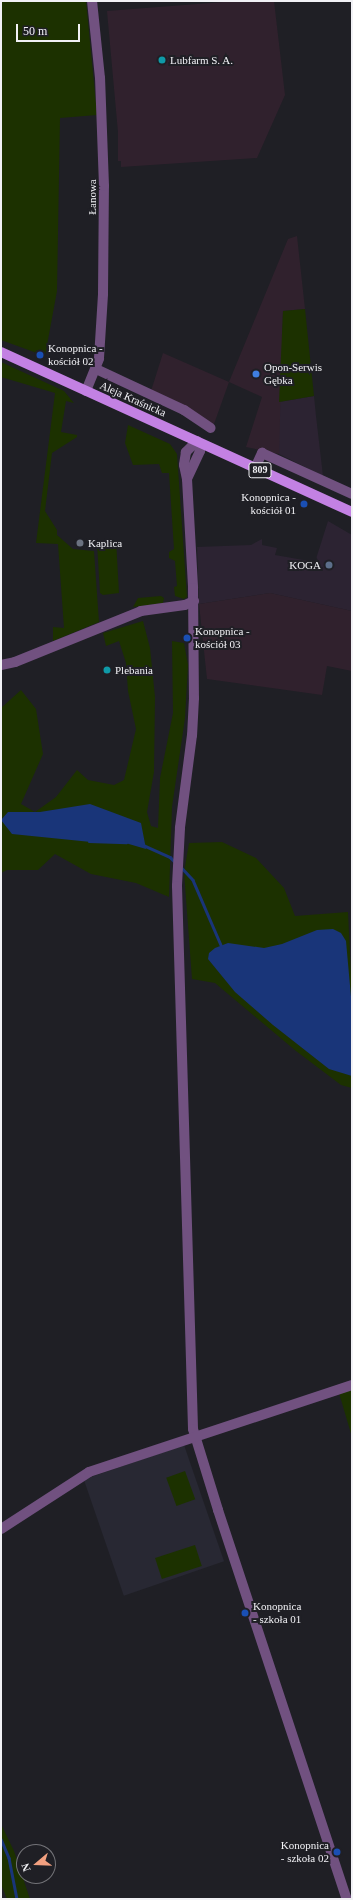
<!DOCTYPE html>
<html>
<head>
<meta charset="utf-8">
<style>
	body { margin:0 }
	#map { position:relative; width:353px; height:1900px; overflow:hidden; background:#1f1f25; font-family:Georgia,serif }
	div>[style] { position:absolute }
	.commercial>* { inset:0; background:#2c2332 }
	.industrial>* { inset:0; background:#30212d }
	.built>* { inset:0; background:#282833; transform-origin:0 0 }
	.green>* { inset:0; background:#1c3100; transform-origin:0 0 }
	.water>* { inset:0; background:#193579 }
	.stream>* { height:2.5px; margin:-1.25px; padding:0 1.25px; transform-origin:1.25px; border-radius:1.25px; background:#193579 }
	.minor>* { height:10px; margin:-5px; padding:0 5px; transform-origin:5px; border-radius:5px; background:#715180 }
	.major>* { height:10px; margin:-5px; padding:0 5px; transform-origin:5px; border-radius:5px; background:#c381e3 }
	.dots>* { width:11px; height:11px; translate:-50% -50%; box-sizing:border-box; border:2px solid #1f1f25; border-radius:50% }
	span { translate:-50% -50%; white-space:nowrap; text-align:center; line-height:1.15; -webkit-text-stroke:4px #1f1f25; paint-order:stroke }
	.shield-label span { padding:1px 3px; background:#1f1f25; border:1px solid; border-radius:3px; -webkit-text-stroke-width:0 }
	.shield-label { font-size:10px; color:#f1f1f5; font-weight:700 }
	.poi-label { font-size:11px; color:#f1f1f5 }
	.left { translate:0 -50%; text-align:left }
	.right { translate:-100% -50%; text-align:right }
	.street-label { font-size:11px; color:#f1f1f5 }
	.frame { position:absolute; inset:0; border:2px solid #f1f1f5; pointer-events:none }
	.north { position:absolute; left:16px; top:1844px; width:40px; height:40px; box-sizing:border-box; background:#1f1f25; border:1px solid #737378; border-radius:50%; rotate:251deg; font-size:11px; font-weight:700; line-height:16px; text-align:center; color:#f1f1f5 }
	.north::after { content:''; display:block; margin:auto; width:14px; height:18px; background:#f2a080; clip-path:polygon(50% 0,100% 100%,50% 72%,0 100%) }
	.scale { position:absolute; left:16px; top:24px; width:64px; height:18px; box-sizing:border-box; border:2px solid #f1f1f5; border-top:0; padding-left:5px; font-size:12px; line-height:14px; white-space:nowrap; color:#f1f1f5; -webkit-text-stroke:3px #1f1f25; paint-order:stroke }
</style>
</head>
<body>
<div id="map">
	<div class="commercial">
		<i style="clip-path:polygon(314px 396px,316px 416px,323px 476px,279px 454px,279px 402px)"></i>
		<i style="clip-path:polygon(328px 521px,352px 535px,352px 611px,270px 593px,199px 604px,197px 547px,251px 545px,262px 539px,262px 545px,277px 548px,275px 555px,315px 562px)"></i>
	</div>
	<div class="industrial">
		<i style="clip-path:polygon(236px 1px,274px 1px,285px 95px,257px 158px,121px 167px,121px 161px,118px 161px,118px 132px,107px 11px)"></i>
		<i style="clip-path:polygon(297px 236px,305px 309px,283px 311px,279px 454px,246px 447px,262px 397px,229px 382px,214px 424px,151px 391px,163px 353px,229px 382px,288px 239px)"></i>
		<i style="clip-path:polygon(270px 593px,352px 611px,352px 671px,327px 666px,322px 695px,207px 679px,199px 604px)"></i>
	</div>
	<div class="built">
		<i style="left:184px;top:1445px;width:123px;height:106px;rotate:71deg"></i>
	</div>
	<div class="green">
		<i style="clip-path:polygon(1px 1px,86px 1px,97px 115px,60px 118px,57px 291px,45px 356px,1px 340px)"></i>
		<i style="clip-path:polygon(305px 309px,314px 396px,279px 402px,283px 311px)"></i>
		<i style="clip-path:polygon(1px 362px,64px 391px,74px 403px,66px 401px,61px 432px,77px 435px,77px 437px,52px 453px,45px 511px,57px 530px,57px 535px,73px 549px,94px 551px,99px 622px,53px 641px,53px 627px,64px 628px,58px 544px,36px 543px,55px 393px,1px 377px)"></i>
		<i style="clip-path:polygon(128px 425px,170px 444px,177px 454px,187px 597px,184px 599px,175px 596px,174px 587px,177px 586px,175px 561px,169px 558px,169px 552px,174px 549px,169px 473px,162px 473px,159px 464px,133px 465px,125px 443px)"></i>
		<i style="clip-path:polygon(116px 540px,119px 593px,103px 595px,100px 593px,97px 544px)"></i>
		<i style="clip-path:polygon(161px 596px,164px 598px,163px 603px,133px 607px,138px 598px)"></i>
		<i style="clip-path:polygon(143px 621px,150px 648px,155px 697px,154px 772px,147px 812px,151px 826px,158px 828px,160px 778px,173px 713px,172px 641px,184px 643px,188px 665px,185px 718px,172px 807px,169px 897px,136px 883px,91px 874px,55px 854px,38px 870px,7px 870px,1px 873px,1px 708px,21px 690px,36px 709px,43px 754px,21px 804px,35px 812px,56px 797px,77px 770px,88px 780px,114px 785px,124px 780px,136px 729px,128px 691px,126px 663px,119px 641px,106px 646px,103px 633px)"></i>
		<i style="clip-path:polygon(222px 842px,256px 858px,284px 888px,295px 916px,348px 912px,352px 996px,352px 1088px,341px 1085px,296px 1051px,215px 983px,192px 979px,184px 872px,189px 843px)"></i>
		<i style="clip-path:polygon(352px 1388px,352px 1437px,339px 1393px)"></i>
		<i style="left:185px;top:1471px;width:30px;height:20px;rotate:70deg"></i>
		<i style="left:195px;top:1545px;width:22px;height:42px;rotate:72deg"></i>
		<i style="clip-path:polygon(1px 1824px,14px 1851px,30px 1899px,7px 1899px,1px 1884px)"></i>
	</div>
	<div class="water">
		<i style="clip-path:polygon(90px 804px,141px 823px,146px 849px,122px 842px,91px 842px,12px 834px,1px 820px,8px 812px,40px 812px)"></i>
		<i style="clip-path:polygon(333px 929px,341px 933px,346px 941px,352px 1008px,352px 1076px,329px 1069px,273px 1025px,235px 992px,208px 959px,209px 953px,215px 948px,228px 943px,264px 948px,282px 944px,317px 930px)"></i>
	</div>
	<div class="stream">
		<i style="left:89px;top:841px;width:37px;rotate:2deg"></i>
		<i style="left:143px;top:845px;width:30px;rotate:24deg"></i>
		<i style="left:170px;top:857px;width:7px;rotate:45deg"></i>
		<i style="left:182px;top:868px;width:16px;rotate:47deg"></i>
		<i style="left:193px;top:880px;width:71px;rotate:66.7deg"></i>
		<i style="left:1px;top:1839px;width:21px;rotate:67deg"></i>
		<i style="left:9px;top:1858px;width:42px;rotate:79deg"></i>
	</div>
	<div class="minor">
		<i style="left:96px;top:369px;width:97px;rotate:25deg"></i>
		<i style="left:184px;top:410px;width:32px;rotate:34deg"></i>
		<i style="left:86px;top:391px;width:35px;rotate:-68deg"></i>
		<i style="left:99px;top:358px;width:64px;rotate:-86.4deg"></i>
		<i style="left:103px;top:294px;width:108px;rotate:-89.5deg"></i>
		<i style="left:104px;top:186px;width:108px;rotate:-92.1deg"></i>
		<i style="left:100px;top:78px;width:77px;rotate:-95.9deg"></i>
		<i style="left:255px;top:468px;width:17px;rotate:-65deg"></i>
		<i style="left:262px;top:453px;width:99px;rotate:24.5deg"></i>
		<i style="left:187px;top:479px;width:31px;rotate:-65deg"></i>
		<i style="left:200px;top:451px;width:10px;rotate:-107deg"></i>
		<i style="left:197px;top:441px;width:16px;rotate:135deg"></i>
		<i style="left:186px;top:452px;width:13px;rotate:99deg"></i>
		<i style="left:184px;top:465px;width:14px;rotate:78deg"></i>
		<i style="left:187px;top:479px;width:109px;rotate:86.8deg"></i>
		<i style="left:193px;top:588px;width:110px;rotate:89.5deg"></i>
		<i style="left:194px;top:698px;width:37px;rotate:93deg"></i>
		<i style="left:192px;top:735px;width:94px;rotate:97.4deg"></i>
		<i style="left:180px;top:828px;width:58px;rotate:93deg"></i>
		<i style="left:177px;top:886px;width:543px;rotate:88.31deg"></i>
		<i style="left:193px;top:1429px;width:85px;rotate:72.8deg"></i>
		<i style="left:218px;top:1510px;width:410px;rotate:71.7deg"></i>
		<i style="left:1px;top:665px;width:14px;rotate:-12deg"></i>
		<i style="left:15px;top:662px;width:136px;rotate:-22deg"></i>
		<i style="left:141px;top:611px;width:44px;rotate:-7.8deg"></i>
		<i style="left:185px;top:605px;width:10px;rotate:-24deg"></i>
		<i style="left:1px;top:1529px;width:105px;rotate:-32.9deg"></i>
		<i style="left:89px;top:1472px;width:277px;rotate:-18.3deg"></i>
	</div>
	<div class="major">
		<i style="left:1px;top:352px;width:386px;rotate:24.5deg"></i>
	</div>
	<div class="dots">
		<i style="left:162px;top:60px;background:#0f9aa8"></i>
		<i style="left:40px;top:355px;background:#1a4fb4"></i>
		<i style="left:256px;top:374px;background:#3f7fe0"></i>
		<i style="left:304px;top:504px;background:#1a4fb4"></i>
		<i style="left:80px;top:543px;background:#6b7280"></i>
		<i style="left:329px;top:565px;background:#5c6f8a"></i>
		<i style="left:187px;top:638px;background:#1a4fb4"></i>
		<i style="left:107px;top:670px;background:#0f9aa8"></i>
		<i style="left:245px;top:1613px;background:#1a4fb4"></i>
		<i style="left:337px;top:1852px;background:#1a4fb4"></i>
	</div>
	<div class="shield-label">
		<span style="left:260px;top:470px">809</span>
	</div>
	<div class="poi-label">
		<span class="left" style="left:170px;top:60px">Lubfarm S. A.</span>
		<span class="left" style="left:48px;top:355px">Konopnica -<br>kościół 02</span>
		<span class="left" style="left:264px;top:374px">Opon-Serwis<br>Gębka</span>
		<span class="right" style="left:296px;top:504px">Konopnica -<br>kościół 01</span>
		<span class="left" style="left:88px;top:543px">Kaplica</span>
		<span class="right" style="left:321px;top:565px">KOGA</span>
		<span class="left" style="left:195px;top:638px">Konopnica -<br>kościół 03</span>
		<span class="left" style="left:115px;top:670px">Plebania</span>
		<span class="left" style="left:253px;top:1613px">Konopnica<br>- szkoła 01</span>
		<span class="right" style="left:329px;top:1852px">Konopnica<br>- szkoła 02</span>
	</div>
	<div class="street-label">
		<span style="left:92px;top:197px;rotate:-90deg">Łanowa</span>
		<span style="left:133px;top:399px;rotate:24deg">Aleja Kraśnicka</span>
	</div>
	<div class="frame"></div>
	<div class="north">N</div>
	<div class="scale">50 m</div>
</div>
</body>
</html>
